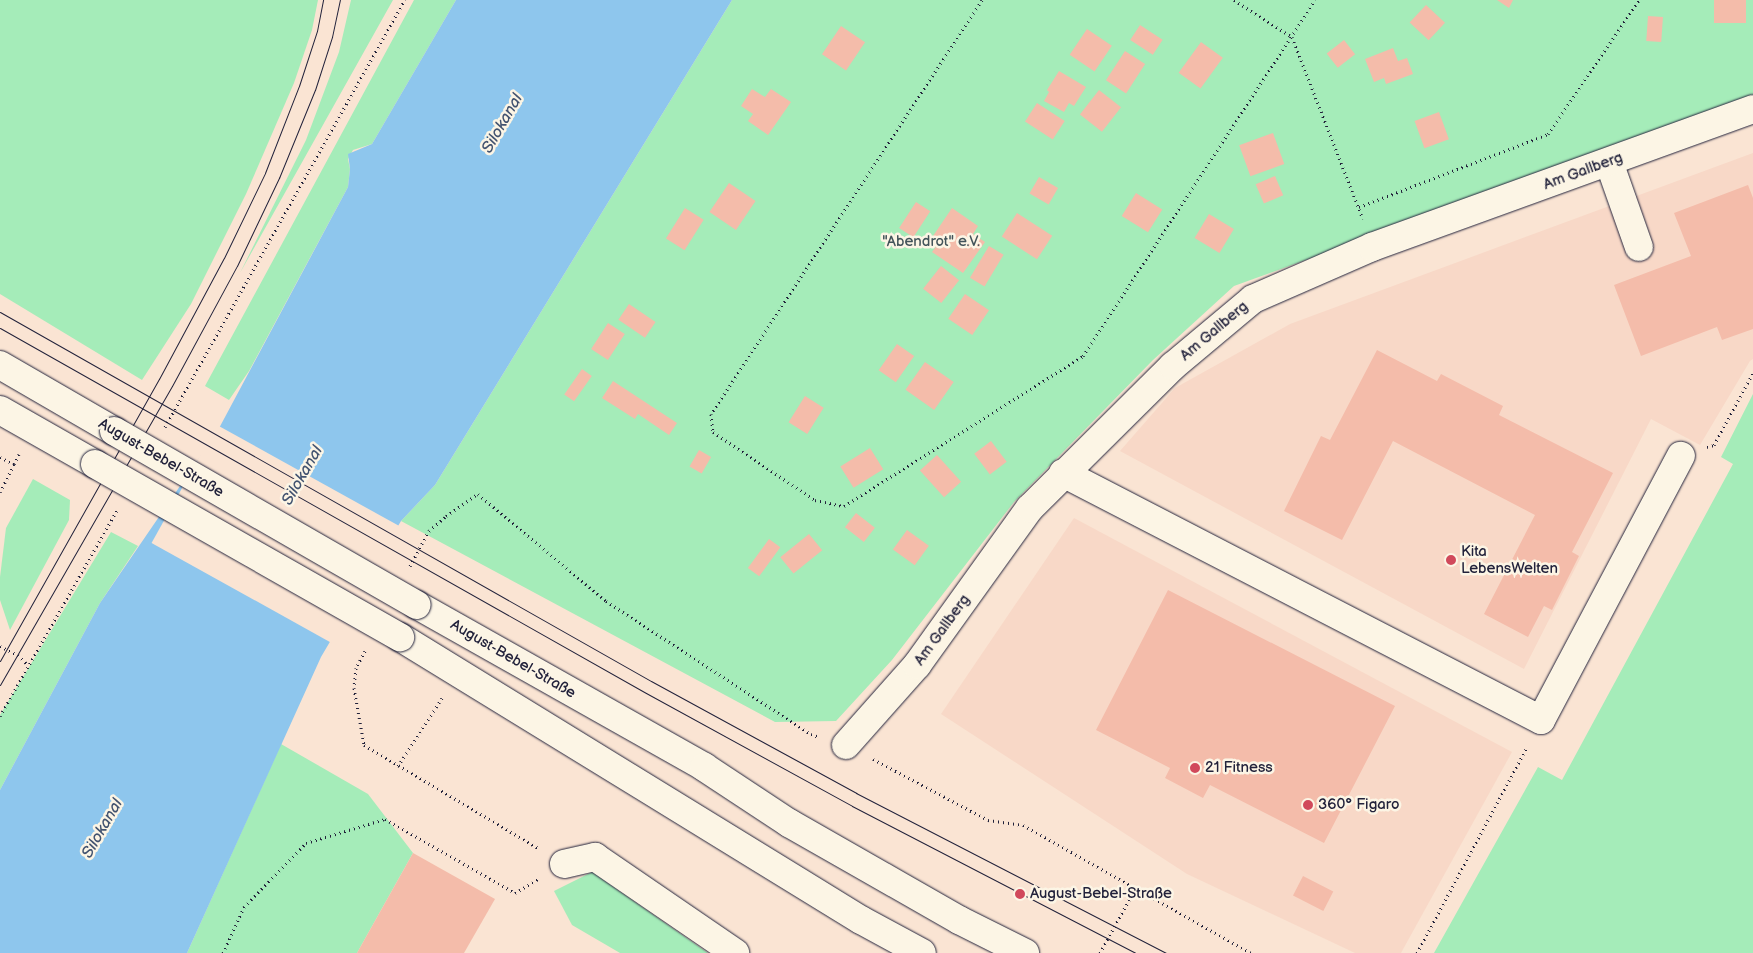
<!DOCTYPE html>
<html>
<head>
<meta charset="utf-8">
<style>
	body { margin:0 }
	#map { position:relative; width:1753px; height:953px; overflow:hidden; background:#fae4d3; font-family:"Balsamiq Sans",sans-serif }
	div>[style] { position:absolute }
	.built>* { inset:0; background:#f8d8c7 }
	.green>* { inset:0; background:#a5ecb9 }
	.water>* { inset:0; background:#8ec6ed }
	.pier>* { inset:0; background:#fae4d3; transform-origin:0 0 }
	.building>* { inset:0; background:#f4bcaa; transform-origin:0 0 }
	.path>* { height:3px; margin-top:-1.5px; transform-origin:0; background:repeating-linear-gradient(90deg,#22223b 0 1px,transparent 0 5px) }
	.roads { filter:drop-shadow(0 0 1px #22223b) drop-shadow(0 0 1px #22223b) }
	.minor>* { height:28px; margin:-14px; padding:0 14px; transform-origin:14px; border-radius:14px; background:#fcf5e5 }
	.major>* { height:28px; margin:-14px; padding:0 14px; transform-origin:14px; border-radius:14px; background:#fcf5e5 }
	.tram>* { height:1px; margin:-0.5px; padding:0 0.5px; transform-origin:0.5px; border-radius:0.5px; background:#22223b }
	.bridges { filter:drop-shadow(0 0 1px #22223b) drop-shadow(0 0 1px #22223b) }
	.major-bridge>* { height:28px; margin:-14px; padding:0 14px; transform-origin:14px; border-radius:14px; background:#fcf5e5 }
	.dots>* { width:14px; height:14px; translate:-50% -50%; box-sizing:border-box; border:2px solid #fcf5e5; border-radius:50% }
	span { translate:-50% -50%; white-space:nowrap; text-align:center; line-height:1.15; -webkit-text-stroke:5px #fcf5e5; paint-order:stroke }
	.street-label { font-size:15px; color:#22223b }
	.park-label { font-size:15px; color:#43545a }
	.poi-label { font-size:15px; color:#22223b }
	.left { translate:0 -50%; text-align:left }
	.water-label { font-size:16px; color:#425370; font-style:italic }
</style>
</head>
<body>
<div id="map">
	<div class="built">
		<i style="clip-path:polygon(1753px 153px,1753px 359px,1750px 361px,1700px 445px,1651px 419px,1524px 669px,1120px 451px,1175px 388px,1290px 324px)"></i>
		<i style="clip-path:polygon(1074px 518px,1512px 752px,1401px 953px,1355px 953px,1187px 874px,941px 714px)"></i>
	</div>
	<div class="green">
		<i style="clip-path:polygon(0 0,318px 0,312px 30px,294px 83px,246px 194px,191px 304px,142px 380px,0 294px)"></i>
		<i style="clip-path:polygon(351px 0,393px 0,240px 273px,306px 140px,339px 52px)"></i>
		<i style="clip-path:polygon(414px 0,456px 0,372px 144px,353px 150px,348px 159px,350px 169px,348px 187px,249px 371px,229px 400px,205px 386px)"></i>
		<i style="clip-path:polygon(732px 0,1753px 0,1753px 98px,1234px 286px,1153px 360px,1014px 502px,892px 660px,836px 721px,775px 722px,401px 521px,435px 485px)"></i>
		<i style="clip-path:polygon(1753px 394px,1753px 953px,1434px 953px,1538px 767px,1562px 780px,1733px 464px,1721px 457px)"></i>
		<i style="clip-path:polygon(33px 479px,70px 500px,69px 520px,10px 630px,0 600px,0 577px,6px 528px)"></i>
		<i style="clip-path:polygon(111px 532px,138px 546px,100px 603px,0 790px,0 715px)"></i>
		<i style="clip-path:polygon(281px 744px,368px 794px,413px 853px,357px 953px,187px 953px)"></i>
		<i style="clip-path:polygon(592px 872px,708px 953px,620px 953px,572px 925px,554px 891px)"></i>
	</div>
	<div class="water">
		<i style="clip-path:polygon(456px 0,732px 0,435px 485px,401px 521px,321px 657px,187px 953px,0 953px,0 790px,100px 603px,217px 432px,348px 187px,350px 169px,348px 154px,372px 144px)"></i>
	</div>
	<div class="pier">
		<i style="left:217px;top:425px;width:210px;height:135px;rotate:29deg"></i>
	</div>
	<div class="building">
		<i style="clip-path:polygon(1497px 0,1513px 0,1509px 8px)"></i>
		<i style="left:1714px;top:0;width:32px;height:23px"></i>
		<i style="left:1426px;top:5px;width:26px;height:24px;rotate:43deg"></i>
		<i style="left:1648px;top:16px;width:15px;height:25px;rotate:4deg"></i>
		<i style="left:1140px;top:25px;width:27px;height:18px;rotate:33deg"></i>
		<i style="left:841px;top:26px;width:29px;height:34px;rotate:34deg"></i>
		<i style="left:1087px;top:29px;width:30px;height:31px;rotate:34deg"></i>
		<i style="left:1344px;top:40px;width:18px;height:22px;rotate:52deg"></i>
		<i style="left:1201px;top:42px;width:27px;height:38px;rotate:36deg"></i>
		<i style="clip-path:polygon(1393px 48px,1398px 61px,1407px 58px,1413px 74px,1386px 84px,1384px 78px,1374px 82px,1365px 59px)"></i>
		<i style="left:1125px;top:51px;width:24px;height:35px;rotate:33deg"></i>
		<i style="clip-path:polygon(1059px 71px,1086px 87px,1074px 106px,1069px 103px,1064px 112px,1044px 101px,1049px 92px,1047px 90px)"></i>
		<i style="clip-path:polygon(752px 89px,765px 97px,771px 89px,791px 102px,768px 135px,748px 121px,753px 114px,741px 106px)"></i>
		<i style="left:1099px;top:90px;width:28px;height:31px;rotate:38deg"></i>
		<i style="left:1037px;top:103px;width:33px;height:22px;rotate:33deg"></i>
		<i style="left:1439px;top:112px;width:29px;height:26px;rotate:70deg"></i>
		<i style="left:1273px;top:133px;width:33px;height:36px;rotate:70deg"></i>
		<i style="left:1275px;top:176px;width:21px;height:21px;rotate:67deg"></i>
		<i style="left:1039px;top:177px;width:22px;height:19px;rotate:30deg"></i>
		<i style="left:729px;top:183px;width:32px;height:35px;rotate:34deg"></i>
		<i style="clip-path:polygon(1748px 185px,1753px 198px,1753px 329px,1722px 340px,1717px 327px,1641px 356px,1614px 285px,1691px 256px,1674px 213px)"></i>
		<i style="left:1136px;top:193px;width:31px;height:27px;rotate:32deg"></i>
		<i style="left:916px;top:202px;width:17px;height:31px;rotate:33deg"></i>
		<i style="left:685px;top:208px;width:22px;height:36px;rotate:32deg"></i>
		<i style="clip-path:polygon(952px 208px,978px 226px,973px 234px,985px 242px,963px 273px,932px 252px,940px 241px,933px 236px)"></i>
		<i style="left:1017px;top:213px;width:42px;height:28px;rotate:33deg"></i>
		<i style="left:1209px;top:214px;width:29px;height:28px;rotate:31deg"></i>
		<i style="left:989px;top:246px;width:17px;height:37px;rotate:31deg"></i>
		<i style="left:941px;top:266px;width:23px;height:29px;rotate:38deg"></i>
		<i style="left:965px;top:294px;width:29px;height:30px;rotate:34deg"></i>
		<i style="left:629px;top:304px;width:32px;height:19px;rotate:34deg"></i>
		<i style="left:608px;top:323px;width:20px;height:31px;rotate:33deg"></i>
		<i style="left:897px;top:344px;width:21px;height:32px;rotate:35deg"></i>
		<i style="clip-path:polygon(1377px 350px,1437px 381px,1441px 374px,1503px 406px,1499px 415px,1613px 473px,1572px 552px,1579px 556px,1552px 610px,1544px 606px,1528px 637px,1484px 614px,1535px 515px,1393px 441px,1342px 540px,1284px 511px,1321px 436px,1330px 440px)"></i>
		<i style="left:925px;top:362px;width:35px;height:34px;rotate:35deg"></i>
		<i style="left:582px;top:369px;width:12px;height:31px;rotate:35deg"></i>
		<i style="clip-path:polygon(613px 381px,677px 423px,669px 435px,638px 414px,635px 419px,602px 398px)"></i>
		<i style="left:805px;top:396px;width:22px;height:31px;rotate:32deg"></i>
		<i style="left:991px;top:441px;width:26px;height:21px;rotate:53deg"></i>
		<i style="left:870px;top:448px;width:25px;height:35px;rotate:58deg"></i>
		<i style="left:699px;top:450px;width:14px;height:19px;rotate:30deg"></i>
		<i style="left:937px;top:455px;width:36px;height:23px;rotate:48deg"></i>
		<i style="left:856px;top:513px;width:24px;height:18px;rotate:38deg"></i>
		<i style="left:907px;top:530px;width:27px;height:24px;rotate:36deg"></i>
		<i style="left:809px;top:534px;width:21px;height:37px;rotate:51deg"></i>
		<i style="left:769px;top:539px;width:14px;height:36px;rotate:36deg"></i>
		<i style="clip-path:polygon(1168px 590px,1395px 706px,1324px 843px,1210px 785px,1203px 798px,1165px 778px,1170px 768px,1096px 730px)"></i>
		<i style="clip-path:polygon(413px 853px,495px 899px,464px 953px,357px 953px)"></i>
		<i style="left:1303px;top:876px;width:34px;height:22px;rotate:27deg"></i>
	</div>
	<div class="path">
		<i style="left:982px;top:0;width:495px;rotate:123.2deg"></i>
		<i style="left:711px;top:414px;width:18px;rotate:84deg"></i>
		<i style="left:713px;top:432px;width:123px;rotate:33.7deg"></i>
		<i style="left:815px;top:500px;width:30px;rotate:12deg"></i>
		<i style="left:844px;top:506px;width:282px;rotate:-32.1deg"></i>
		<i style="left:1083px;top:356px;width:425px;rotate:-56.9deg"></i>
		<i style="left:1234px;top:0;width:69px;rotate:32.5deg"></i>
		<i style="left:1292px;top:37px;width:195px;rotate:68.7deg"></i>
		<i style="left:1359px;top:207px;width:203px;rotate:-21.1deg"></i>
		<i style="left:1548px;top:134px;width:162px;rotate:-55.8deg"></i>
		<i style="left:165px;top:427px;width:490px;rotate:-60.7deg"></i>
		<i style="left:1707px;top:447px;width:7px;rotate:-16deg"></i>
		<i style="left:1714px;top:445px;width:82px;rotate:-61.6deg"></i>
		<i style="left:0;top:457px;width:16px;rotate:27deg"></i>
		<i style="left:14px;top:464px;width:11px;rotate:-63deg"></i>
		<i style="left:0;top:492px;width:31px;rotate:-63deg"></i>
		<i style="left:410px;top:566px;width:40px;rotate:-62deg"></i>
		<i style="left:429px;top:531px;width:23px;rotate:-41deg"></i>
		<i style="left:446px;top:516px;width:39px;rotate:-35deg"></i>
		<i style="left:478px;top:494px;width:167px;rotate:39.9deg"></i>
		<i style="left:606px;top:601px;width:244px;rotate:33deg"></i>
		<i style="left:811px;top:734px;width:9px;rotate:21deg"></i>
		<i style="left:0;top:646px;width:20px;rotate:27deg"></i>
		<i style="left:18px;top:655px;width:14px;rotate:45deg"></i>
		<i style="left:365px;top:651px;width:19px;rotate:118deg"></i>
		<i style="left:356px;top:668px;width:20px;rotate:96deg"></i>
		<i style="left:354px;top:688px;width:58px;rotate:80deg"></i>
		<i style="left:364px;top:745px;width:204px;rotate:30.6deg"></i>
		<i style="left:0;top:716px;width:237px;rotate:-60.4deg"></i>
		<i style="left:873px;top:759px;width:130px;rotate:27.9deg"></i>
		<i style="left:988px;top:820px;width:35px;rotate:8deg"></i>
		<i style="left:1023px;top:825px;width:261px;rotate:29.3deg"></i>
		<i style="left:398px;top:766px;width:81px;rotate:-57.1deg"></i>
		<i style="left:223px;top:953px;width:51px;rotate:-65.5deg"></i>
		<i style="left:244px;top:907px;width:89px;rotate:-45.9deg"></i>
		<i style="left:306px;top:843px;width:83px;rotate:-16.9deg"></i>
		<i style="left:385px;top:819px;width:150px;rotate:29.6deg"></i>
		<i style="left:515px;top:893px;width:29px;rotate:-31deg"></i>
		<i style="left:1100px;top:953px;width:73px;rotate:-61.3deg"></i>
		<i style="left:1417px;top:953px;width:234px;rotate:-61.9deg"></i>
	</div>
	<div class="roads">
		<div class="minor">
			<i style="left:1609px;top:162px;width:90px;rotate:70.6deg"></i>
			<i style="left:1063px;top:473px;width:538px;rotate:27.33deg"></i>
			<i style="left:1541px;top:720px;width:299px;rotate:-62.1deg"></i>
			<i style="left:846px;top:745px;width:107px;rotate:-48.4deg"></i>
			<i style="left:917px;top:665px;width:193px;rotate:-54.3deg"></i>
			<i style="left:1030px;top:508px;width:202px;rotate:-44.8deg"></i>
			<i style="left:1173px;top:366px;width:104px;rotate:-39.9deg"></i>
			<i style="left:1253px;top:299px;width:130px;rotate:-23.6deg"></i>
			<i style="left:1372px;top:247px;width:405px;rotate:-19.9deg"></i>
			<i style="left:564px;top:864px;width:32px;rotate:-13deg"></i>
			<i style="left:595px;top:857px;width:170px;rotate:34.4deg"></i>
		</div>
		<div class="major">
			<i style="left:0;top:365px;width:132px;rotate:30.1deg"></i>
			<i style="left:0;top:410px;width:109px;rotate:29.6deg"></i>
			<i style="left:417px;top:605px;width:330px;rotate:29.4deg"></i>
			<i style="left:704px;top:767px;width:102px;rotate:33.4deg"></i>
			<i style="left:789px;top:823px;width:196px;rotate:29.7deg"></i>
			<i style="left:959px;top:920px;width:74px;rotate:26.6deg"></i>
			<i style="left:400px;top:637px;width:541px;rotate:31.55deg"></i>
			<i style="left:861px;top:920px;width:69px;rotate:28.4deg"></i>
		</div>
	</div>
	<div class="tram">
		<i style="left:0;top:312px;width:748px;rotate:29.55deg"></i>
		<i style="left:651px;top:681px;width:234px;rotate:28.6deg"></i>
		<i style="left:856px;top:793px;width:349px;rotate:27.3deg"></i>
		<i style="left:0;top:328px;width:742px;rotate:29.47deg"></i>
		<i style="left:646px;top:693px;width:235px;rotate:28.7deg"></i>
		<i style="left:852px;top:806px;width:319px;rotate:27.4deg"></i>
		<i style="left:0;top:661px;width:324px;rotate:-60.6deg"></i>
		<i style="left:159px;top:379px;width:137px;rotate:-61.8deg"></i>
		<i style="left:224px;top:258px;width:94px;rotate:-64.2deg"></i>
		<i style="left:265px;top:173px;width:93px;rotate:-68.7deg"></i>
		<i style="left:299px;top:86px;width:58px;rotate:-71.9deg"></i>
		<i style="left:317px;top:31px;width:32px;rotate:-79deg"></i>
		<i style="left:0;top:685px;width:345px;rotate:-60.1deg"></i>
		<i style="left:172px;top:386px;width:136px;rotate:-61.6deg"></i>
		<i style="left:237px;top:266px;width:98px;rotate:-64.5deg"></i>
		<i style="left:279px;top:178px;width:95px;rotate:-67.8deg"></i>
		<i style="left:315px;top:90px;width:56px;rotate:-72.2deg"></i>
		<i style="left:332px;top:37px;width:38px;rotate:-78deg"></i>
	</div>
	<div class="bridges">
		<div class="major-bridge">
			<i style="left:114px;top:431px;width:349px;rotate:29.9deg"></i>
			<i style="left:95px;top:464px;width:351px;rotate:29.6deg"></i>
		</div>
	</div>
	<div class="dots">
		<i style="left:1451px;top:560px;background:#d1495b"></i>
		<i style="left:1195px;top:768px;background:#d1495b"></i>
		<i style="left:1308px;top:805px;background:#d1495b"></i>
		<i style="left:1020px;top:894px;background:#d1495b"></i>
	</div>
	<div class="street-label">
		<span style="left:1583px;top:171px;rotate:-20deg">Am Gallberg</span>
		<span style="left:1214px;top:331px;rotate:-40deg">Am Gallberg</span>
		<span style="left:161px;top:458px;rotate:30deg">August-Bebel-Straße</span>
		<span style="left:942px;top:630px;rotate:-54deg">Am Gallberg</span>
		<span style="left:513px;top:659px;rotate:30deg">August-Bebel-Straße</span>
	</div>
	<div class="park-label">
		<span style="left:931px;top:242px">"Abendrot" e.V.</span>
	</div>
	<div class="poi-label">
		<span class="left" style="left:1461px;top:560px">Kita<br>LebensWelten</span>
		<span class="left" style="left:1205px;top:768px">21 Fitness</span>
		<span class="left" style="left:1318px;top:805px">360° Figaro</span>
		<span class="left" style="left:1030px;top:894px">August-Bebel-Straße</span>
	</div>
	<div class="water-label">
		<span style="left:503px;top:124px;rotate:-60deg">Silokanal</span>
		<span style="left:303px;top:476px;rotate:-60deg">Silokanal</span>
		<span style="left:103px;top:829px;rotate:-60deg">Silokanal</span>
	</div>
</div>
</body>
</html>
